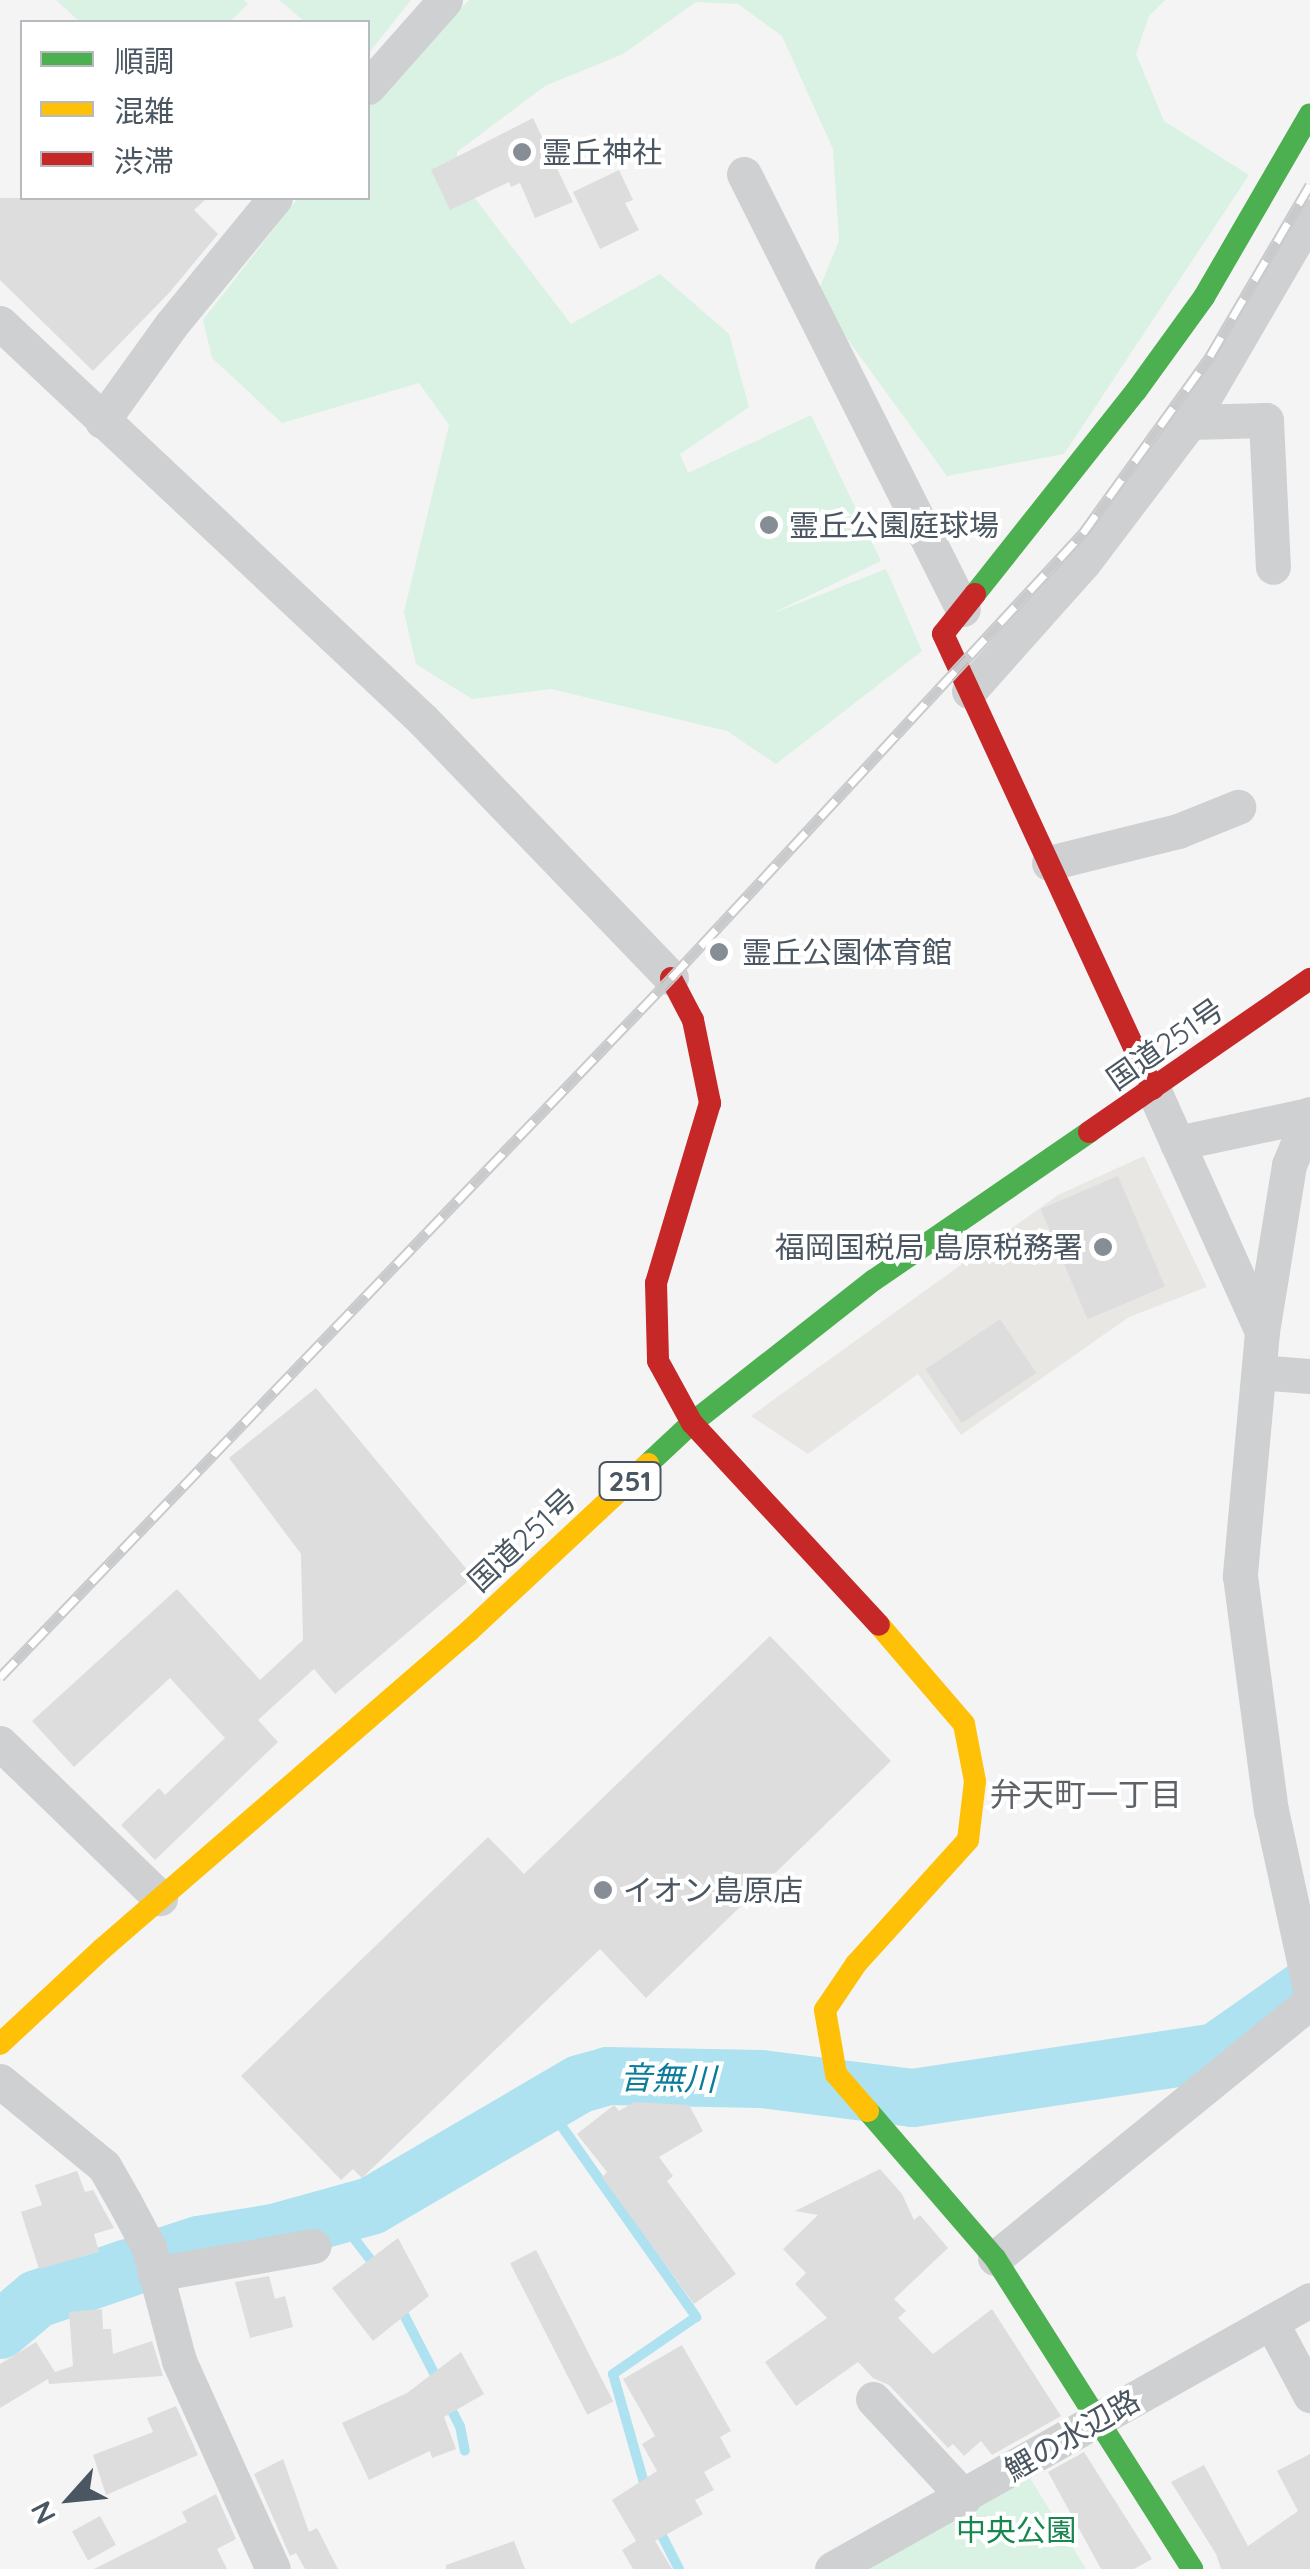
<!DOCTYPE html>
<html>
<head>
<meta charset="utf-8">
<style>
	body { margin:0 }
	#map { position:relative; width:1310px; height:2569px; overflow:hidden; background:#f4f4f4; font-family:Quicksand,"Noto Sans JP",sans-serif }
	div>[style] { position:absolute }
	.commercial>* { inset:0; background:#e8e7e3 }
	.green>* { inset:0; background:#d9f2e3 }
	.stream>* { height:10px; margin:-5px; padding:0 5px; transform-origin:5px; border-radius:5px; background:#aee2f0 }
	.river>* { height:58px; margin:-29px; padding:0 29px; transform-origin:29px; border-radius:29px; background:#aee2f0 }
	.building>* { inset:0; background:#ddddde; transform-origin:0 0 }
	.street>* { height:35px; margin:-17.5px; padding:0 17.5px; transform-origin:17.5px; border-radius:17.5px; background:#ced0d2 }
	.fast>* { height:22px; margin:-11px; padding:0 11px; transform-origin:11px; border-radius:11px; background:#4caf50 }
	.slow>* { height:22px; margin:-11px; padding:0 11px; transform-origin:11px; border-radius:11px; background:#ffc107 }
	.jam>* { height:22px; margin:-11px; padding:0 11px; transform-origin:11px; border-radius:11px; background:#c62828 }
	.rail>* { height:11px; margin-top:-5.5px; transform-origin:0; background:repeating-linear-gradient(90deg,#fff 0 22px,#c9cacc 0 44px); box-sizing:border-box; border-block:2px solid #c9cacc }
	.dots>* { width:28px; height:28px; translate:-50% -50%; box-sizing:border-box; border:5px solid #fff; border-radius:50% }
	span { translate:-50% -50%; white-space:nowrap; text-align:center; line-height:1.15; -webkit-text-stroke:8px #fff; paint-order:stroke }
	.shield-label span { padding:2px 8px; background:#fff; border:2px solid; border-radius:8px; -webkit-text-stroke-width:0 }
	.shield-label { font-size:28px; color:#4a5661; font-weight:700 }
	.poi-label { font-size:30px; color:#4a5661 }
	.left { translate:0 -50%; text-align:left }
	.right { translate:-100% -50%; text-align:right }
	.street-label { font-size:30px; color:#4a5661 }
	.park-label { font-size:30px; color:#17864f }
	.neighbourhood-label { font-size:32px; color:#5f6368 }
	.water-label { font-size:32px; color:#0c7c9b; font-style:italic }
	.legend { position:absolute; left:20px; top:20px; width:350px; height:180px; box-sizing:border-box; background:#fff; border:2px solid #b7bbc0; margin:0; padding:12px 18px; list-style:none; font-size:30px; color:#4a5661 }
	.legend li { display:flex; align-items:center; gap:20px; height:50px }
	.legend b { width:50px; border:2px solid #b7bbc0 }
	.north { position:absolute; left:20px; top:2449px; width:100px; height:100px; -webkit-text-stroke:8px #fff; paint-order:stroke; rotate:243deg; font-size:28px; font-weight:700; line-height:40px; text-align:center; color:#4a5661 }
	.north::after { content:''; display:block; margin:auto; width:35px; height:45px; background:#4a5661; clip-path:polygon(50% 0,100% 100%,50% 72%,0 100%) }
</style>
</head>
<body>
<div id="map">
	<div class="commercial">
		<i style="clip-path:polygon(1144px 1156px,1207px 1287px,1129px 1317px,961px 1435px,918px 1374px,808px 1454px,751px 1416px,1058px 1195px)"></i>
	</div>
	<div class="green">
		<i style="clip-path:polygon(56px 0,244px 0,248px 4px,230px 22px,80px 22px)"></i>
		<i style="clip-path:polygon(279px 0,411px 0,368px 54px,368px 22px,305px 22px)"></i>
		<i style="clip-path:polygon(469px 0,1165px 0,1149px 16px,1136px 54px,1164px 121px,1249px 175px,1064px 454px,947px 476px,816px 296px,839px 241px,833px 149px,782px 36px,738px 4px,696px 2px,623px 54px,545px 86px,457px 152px,457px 175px,571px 324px,660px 274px,729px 334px,749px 407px,680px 454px,688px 473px,811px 415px,881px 561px,769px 615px,886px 569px,922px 651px,776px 764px,727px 731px,551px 689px,472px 699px,416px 664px,404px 612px,449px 425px,419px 383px,282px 423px,212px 358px,203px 320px,298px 198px,368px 198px,368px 108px)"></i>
		<i style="clip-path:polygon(1030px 2478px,1086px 2569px,859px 2569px)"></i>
	</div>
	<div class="stream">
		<i style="left:546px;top:2104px;width:261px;rotate:54.8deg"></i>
		<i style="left:696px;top:2317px;width:101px;rotate:145.5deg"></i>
		<i style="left:613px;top:2374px;width:121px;rotate:74.1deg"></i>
		<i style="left:337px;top:2216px;width:64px;rotate:52.6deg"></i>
		<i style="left:400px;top:2307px;width:83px;rotate:62.8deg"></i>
		<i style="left:447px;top:2401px;width:28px;rotate:63deg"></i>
		<i style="left:460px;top:2426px;width:25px;rotate:79deg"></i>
		<i style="left:657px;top:2526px;width:48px;rotate:62.9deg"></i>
	</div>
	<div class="river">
		<i style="left:0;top:2330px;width:48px;rotate:-40deg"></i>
		<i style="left:37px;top:2299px;width:93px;rotate:-18.8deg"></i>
		<i style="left:125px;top:2269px;width:78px;rotate:-18deg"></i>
		<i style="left:199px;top:2245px;width:76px;rotate:-9.1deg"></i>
		<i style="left:274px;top:2233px;width:101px;rotate:-15.6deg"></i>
		<i style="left:371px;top:2206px;width:242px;rotate:-30.3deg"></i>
		<i style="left:580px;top:2084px;width:29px;rotate:-16deg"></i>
		<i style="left:608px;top:2076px;width:153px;rotate:1.1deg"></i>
		<i style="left:761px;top:2079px;width:153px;rotate:7.1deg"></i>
		<i style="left:913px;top:2098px;width:306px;rotate:-8.6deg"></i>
		<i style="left:1216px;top:2052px;width:115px;rotate:-35.1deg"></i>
	</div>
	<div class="building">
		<i style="clip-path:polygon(533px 118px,573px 202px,535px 218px,520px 183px,511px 187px,509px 182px,450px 210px,431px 170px)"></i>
		<i style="clip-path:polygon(619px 170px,633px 200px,625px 203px,639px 230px,600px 249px,573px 192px)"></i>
		<i style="clip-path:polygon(0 198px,207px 198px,194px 210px,218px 234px,169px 293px,93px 371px,0 280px)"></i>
		<i style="left:1118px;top:1176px;width:120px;height:84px;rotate:67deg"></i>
		<i style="left:1000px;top:1319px;width:65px;height:90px;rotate:56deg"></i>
		<i style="clip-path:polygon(316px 1388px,473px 1577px,335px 1694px,314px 1669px,258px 1720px,278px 1742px,155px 1860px,121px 1825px,159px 1788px,165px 1795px,225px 1738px,170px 1678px,74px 1767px,32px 1721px,177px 1589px,260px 1680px,303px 1640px,301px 1554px,229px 1458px)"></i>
		<i style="clip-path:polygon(770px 1636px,891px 1761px,646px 1998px,600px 1949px,362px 2178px,353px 2169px,341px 2180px,241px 2076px,488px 1837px,524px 1874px)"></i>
		<i style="clip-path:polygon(634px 2102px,689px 2105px,703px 2131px,659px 2157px,673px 2176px,667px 2181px,736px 2274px,694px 2304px,602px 2177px,607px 2172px,577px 2134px,614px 2105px,619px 2111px)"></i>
		<i style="clip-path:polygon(880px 2169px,902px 2194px,914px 2220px,920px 2215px,948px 2248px,894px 2299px,906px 2311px,898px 2318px,933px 2354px,992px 2309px,1061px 2416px,992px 2455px,981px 2441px,964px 2456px,953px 2444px,948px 2448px,889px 2385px,873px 2378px,858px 2362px,796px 2406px,765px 2362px,827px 2318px,795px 2284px,806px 2273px,783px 2249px,818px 2215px,795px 2211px)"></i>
		<i style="clip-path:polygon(77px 2171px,85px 2192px,93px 2190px,114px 2228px,94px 2234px,99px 2252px,39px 2269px,21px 2212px,42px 2205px,35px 2185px)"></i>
		<i style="clip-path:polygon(398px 2238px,429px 2296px,373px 2341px,332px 2288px)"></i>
		<i style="left:536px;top:2250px;width:170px;height:29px;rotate:63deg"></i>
		<i style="clip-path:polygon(269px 2276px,275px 2299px,285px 2296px,293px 2327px,250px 2338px,235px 2282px)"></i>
		<i style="clip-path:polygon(102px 2309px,103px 2329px,111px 2329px,113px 2354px,152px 2341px,163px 2376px,49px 2384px,48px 2379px,0 2408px,0 2364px,36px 2342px,55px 2372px,73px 2366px,69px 2312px)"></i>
		<i style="clip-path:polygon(682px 2345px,731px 2431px,720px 2437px,731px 2457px,704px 2472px,714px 2490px,695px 2500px,703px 2514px,655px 2541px,672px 2569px,633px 2569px,622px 2550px,636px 2541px,612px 2500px,657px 2471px,642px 2444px,655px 2436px,623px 2379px)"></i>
		<i style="clip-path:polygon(461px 2352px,484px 2394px,444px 2417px,456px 2449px,432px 2458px,430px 2451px,369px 2480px,342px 2423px,407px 2393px)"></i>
		<i style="clip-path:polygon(176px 2406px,198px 2455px,106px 2495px,93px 2455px,153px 2432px,147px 2418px)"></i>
		<i style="clip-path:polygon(1084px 2452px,1152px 2559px,1134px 2569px,1101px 2569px,1048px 2472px)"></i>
		<i style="clip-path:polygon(1310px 2454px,1310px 2569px,1221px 2569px,1216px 2554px,1171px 2482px,1204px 2465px,1248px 2546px,1298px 2511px,1277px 2471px)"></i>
		<i style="clip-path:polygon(283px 2459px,309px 2532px,317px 2528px,338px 2569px,305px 2569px,296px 2553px,290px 2556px,254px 2474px)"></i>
		<i style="clip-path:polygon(216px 2494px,236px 2539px,217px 2549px,227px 2569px,94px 2569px,187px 2522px,182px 2512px)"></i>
		<i style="left:100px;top:2516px;width:33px;height:32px;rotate:61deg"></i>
		<i style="clip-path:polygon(514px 2541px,525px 2569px,446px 2569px,446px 2565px)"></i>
	</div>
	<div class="street">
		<i style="left:368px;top:87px;width:116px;rotate:-48.5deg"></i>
		<i style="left:744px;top:174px;width:487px;rotate:63.3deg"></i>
		<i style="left:0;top:323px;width:579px;rotate:43.18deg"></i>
		<i style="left:422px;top:719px;width:359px;rotate:46.1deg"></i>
		<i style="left:102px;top:421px;width:118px;rotate:-54.3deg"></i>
		<i style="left:171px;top:325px;width:164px;rotate:-50.7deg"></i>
		<i style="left:1190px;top:422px;width:76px;rotate:-1.5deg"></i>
		<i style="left:1266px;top:420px;width:147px;rotate:87.3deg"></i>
		<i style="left:969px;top:691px;width:173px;rotate:-48.3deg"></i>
		<i style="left:1084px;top:562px;width:176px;rotate:-52.9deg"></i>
		<i style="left:1190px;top:422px;width:238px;rotate:-59.8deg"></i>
		<i style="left:1049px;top:863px;width:133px;rotate:-13.9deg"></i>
		<i style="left:1178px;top:831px;width:65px;rotate:-21.8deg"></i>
		<i style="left:1153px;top:1089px;width:266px;rotate:65.8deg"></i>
		<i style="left:1310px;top:1114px;width:55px;rotate:112.4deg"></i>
		<i style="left:1289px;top:1165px;width:169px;rotate:99.2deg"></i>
		<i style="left:1262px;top:1332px;width:245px;rotate:95.2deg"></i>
		<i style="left:1240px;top:1576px;width:236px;rotate:82.5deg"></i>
		<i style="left:1271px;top:1810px;width:183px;rotate:77.7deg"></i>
		<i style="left:1177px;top:1143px;width:135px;rotate:-12deg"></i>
		<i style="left:1259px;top:1372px;width:51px;rotate:4.5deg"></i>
		<i style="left:0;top:1743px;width:223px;rotate:44.1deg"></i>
		<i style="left:0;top:2081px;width:134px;rotate:39.3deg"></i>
		<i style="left:104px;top:2166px;width:40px;rotate:60.3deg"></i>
		<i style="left:124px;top:2201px;width:53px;rotate:62deg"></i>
		<i style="left:149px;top:2248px;width:117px;rotate:75.1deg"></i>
		<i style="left:179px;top:2361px;width:228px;rotate:65.7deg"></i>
		<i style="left:995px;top:2258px;width:406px;rotate:-39.1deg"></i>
		<i style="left:155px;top:2274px;width:161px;rotate:-10deg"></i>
		<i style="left:1271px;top:2322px;width:83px;rotate:61.9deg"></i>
		<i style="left:873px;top:2399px;width:134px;rotate:47.1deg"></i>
		<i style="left:832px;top:2569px;width:548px;rotate:-29.37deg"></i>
	</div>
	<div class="fast">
		<i style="left:975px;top:594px;width:259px;rotate:-51.6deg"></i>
		<i style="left:1136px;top:391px;width:116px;rotate:-54.1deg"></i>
		<i style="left:1204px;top:297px;width:211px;rotate:-59.9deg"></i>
		<i style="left:648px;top:1464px;width:60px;rotate:-43deg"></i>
		<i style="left:692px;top:1423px;width:231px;rotate:-38.2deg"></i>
		<i style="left:874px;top:1280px;width:261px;rotate:-34.5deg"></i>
		<i style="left:868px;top:2111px;width:194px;rotate:49.2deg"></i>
		<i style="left:995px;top:2258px;width:368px;rotate:57.6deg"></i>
	</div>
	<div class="slow">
		<i style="left:0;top:2044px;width:139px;rotate:-43deg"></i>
		<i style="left:102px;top:1949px;width:486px;rotate:-40.9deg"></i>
		<i style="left:469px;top:1631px;width:245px;rotate:-43deg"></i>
		<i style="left:868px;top:2111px;width:49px;rotate:-130.9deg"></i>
		<i style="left:836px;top:2074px;width:65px;rotate:-99.8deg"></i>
		<i style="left:825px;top:2010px;width:55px;rotate:-56deg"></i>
		<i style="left:856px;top:1964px;width:167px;rotate:-47.9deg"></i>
		<i style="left:968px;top:1840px;width:59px;rotate:-83.2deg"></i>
		<i style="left:975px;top:1781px;width:58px;rotate:-100.9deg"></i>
		<i style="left:964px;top:1724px;width:130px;rotate:-130.6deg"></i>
	</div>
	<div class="jam">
		<i style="left:975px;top:594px;width:51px;rotate:128.7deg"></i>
		<i style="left:943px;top:634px;width:501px;rotate:65.22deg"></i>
		<i style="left:671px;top:978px;width:47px;rotate:62.4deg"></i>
		<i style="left:693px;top:1020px;width:85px;rotate:78.4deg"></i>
		<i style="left:710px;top:1103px;width:188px;rotate:106.7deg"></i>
		<i style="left:656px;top:1283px;width:78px;rotate:88.5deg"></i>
		<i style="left:658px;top:1361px;width:71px;rotate:61.3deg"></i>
		<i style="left:692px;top:1423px;width:275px;rotate:47.2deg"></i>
		<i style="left:1089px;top:1132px;width:269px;rotate:-34.7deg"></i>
	</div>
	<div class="rail">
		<i style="left:0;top:1677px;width:969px;rotate:-46.17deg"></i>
		<i style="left:671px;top:978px;width:606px;rotate:-47.21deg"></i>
		<i style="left:1083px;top:533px;width:218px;rotate:-54.3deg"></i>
		<i style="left:1210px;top:356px;width:198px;rotate:-59.7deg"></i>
	</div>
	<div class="dots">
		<i style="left:522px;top:152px;background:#868d94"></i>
		<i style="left:769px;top:525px;background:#868d94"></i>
		<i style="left:719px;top:952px;background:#868d94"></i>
		<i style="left:1103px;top:1247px;background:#868d94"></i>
		<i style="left:603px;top:1890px;background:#868d94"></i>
	</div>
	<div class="shield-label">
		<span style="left:630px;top:1481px">251</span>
	</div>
	<div class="poi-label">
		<span class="left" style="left:542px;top:152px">霊丘神社</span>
		<span class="left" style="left:789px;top:525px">霊丘公園庭球場</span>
		<span class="left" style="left:742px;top:952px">霊丘公園体育館</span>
		<span class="right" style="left:1083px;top:1247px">福岡国税局 島原税務署</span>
		<span class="left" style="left:623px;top:1890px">イオン島原店</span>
	</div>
	<div class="street-label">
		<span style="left:1165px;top:1044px;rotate:-35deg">国道251号</span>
		<span style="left:522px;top:1540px;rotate:-43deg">国道251号</span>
		<span style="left:1072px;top:2435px;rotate:-30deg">鯉の水辺路</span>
	</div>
	<div class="park-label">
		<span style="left:1016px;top:2530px">中央公園</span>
	</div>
	<div class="neighbourhood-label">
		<span style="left:1086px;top:1794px">弁天町一丁目</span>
	</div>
	<div class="water-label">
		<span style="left:668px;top:2078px;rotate:1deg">音無川</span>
	</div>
	<ul class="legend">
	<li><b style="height:12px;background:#4caf50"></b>順調</li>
	<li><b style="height:12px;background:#ffc107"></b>混雑</li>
	<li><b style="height:12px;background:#c62828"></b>渋滞</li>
	</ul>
	<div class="north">N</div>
</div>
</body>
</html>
